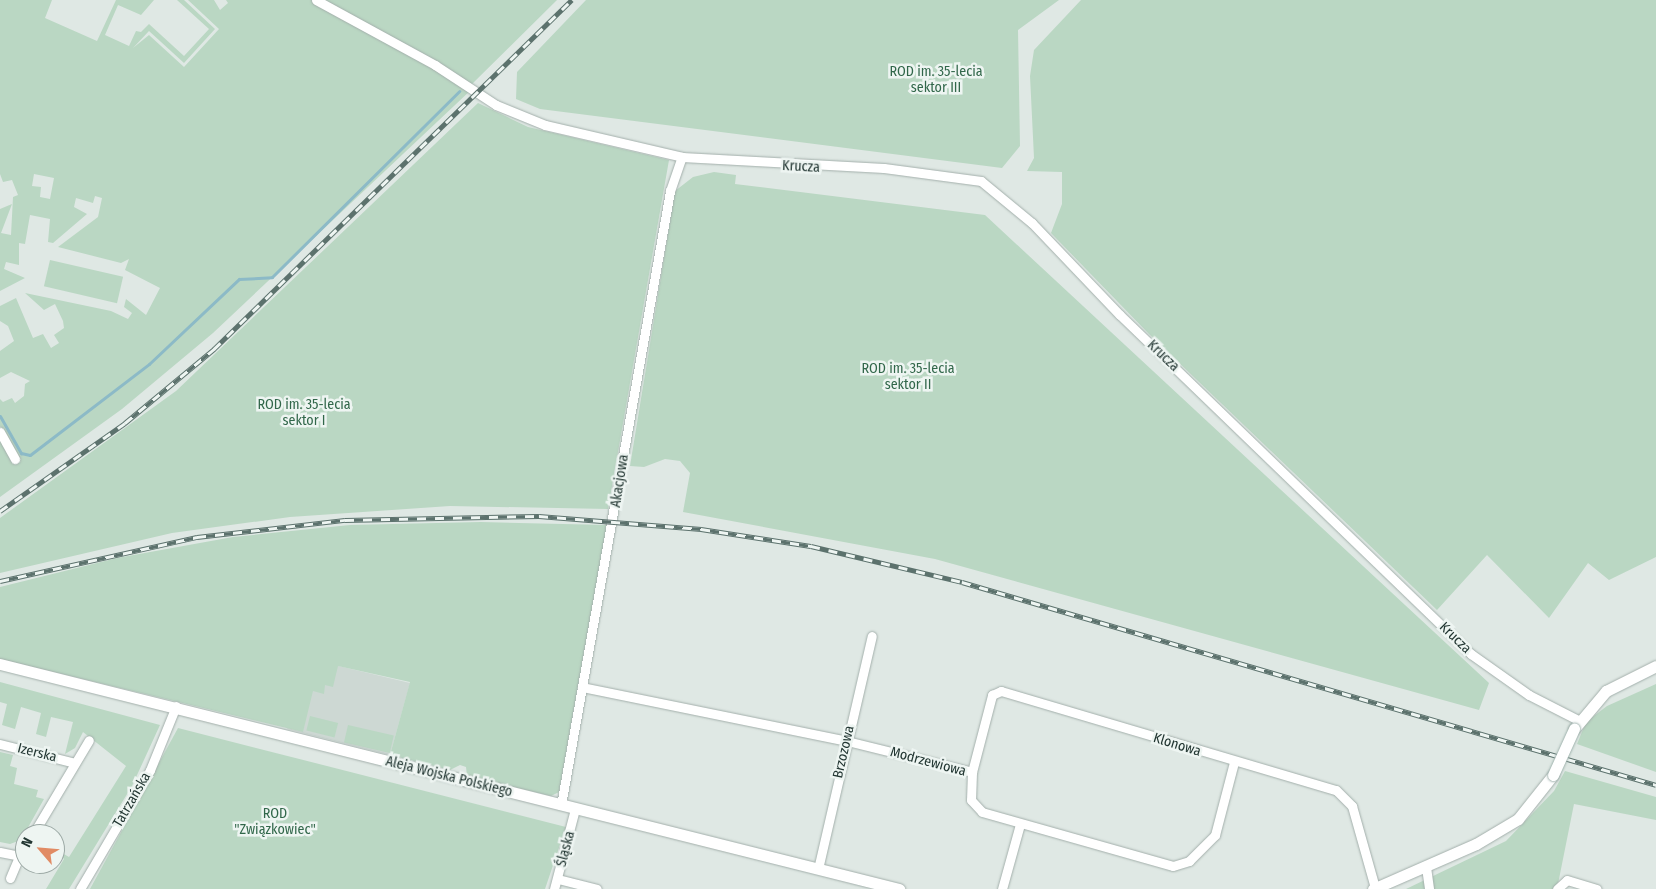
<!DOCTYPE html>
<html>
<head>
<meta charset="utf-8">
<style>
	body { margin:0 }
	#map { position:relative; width:1656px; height:889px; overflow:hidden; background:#dfe8e4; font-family:"Fira Sans Condensed",sans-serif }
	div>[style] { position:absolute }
	.built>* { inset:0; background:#cdd8d3 }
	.green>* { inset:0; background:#bad7c3; transform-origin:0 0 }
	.stream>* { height:3px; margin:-1.5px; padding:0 1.5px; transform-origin:1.5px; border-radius:1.5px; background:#8cbac7 }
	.roads { filter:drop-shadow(0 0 1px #a3afab) drop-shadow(0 0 1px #a3afab) }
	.street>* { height:9px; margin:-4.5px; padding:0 4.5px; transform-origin:4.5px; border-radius:4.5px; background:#fff }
	.secondary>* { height:11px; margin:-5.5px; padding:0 5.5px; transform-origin:5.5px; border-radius:5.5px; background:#fff }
	.rail>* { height:5px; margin-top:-2.5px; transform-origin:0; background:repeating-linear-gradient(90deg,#eef5f2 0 9px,#5c726d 0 18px); box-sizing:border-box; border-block:1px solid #5c726d }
	.bridges { filter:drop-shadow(0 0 1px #9fb2ad) drop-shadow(0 0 1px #9fb2ad) }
	.secondary-bridge>* { height:11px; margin:-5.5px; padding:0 5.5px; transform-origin:5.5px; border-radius:5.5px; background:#fff }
	span { translate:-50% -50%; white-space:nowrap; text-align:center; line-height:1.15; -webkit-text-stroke:5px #eef5f2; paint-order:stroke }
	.park-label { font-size:14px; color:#31674a }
	.street-label { font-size:14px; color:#223632 }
	.north { position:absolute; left:15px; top:824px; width:50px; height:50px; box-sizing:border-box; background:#eef5f2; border:1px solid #9ca9a5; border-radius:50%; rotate:297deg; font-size:14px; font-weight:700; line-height:20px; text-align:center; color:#223632 }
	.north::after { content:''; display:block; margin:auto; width:18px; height:22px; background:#e18b64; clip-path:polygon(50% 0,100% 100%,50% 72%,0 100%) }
</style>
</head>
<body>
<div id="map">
	<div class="built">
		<i style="clip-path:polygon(322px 662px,410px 683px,390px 755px,287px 729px)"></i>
	</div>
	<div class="green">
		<i style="clip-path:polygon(evenodd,0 0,52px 0,45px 18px,97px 41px,116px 0,154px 0,141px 15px,118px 5px,105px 35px,129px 46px,136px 31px,141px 32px,149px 24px,184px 56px,209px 29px,177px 0,184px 0,215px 29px,184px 63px,149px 31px,133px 48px,149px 35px,184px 67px,219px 29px,188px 0,214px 0,220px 10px,228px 3px,226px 0,557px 0,472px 84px,360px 22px,472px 89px,213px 333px,122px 409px,0 497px,0 438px,5px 435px,0 426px,0 399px,3px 402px,12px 398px,15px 403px,24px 396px,25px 384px,30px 381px,11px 372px,0 378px,0 351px,14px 341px,8px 326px,0 321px,0 306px,16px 298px,33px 338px,43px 334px,51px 348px,59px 343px,54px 335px,64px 328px,63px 321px,55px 304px,44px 310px,25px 293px,111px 311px,128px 319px,132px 313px,124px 307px,126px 299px,146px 315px,160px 288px,125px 270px,129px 259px,121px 263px,58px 247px,98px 217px,102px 198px,95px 196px,93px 203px,76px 198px,74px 207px,87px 214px,53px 243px,48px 242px,50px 219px,30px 215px,25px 244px,19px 243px,19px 265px,6px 262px,4px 269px,25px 278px,0 291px,0 209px,12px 204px,1px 233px,11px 235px,13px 197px,18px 195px,12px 180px,3px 182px,0 174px,0 0,34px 174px,54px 178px,50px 199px,40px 197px,41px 187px,32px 186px,34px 174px)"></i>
		<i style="clip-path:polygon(586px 0,1059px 0,1018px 30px,1020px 146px,1002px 168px,540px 109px,516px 99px,517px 72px)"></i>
		<i style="clip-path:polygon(1081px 0,1656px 0,1656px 557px,1609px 580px,1588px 563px,1549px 618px,1487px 555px,1437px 610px,1149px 334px,1051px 233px,1062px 204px,1062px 172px,1027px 171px,1034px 158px,1030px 76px,1034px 50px)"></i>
		<i style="clip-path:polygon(478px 103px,528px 127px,669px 160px,608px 509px,450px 506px,290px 517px,172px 533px,0 573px,0 518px,176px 391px)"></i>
		<i style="clip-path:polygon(714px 172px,736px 175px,735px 184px,985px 215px,1489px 683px,1479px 710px,935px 559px,683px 512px,690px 473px,680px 461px,665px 459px,644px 467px,630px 466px,675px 191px,693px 177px)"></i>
		<i style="left:50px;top:260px;width:75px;height:27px;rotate:13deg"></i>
		<i style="clip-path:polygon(481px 522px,607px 525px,559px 792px,551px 796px,467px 776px,466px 767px,460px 765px,450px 770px,390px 755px,410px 682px,338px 666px,333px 687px,325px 685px,324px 694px,313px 691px,303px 732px,0 659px,0 587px,117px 558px,233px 537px,350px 525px)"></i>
		<i style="clip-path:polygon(0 682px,160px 725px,132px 786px,69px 889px,46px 889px,64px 859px,55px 849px,69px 857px,126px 766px,83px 732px,75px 748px,65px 754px,73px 722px,51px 717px,46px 737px,36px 734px,41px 713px,21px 707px,15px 729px,2px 725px,7px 704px,0 702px)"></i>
		<i style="clip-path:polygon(1656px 684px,1656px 772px,1577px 744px,1586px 722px,1607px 706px)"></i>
		<i style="left:310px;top:716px;width:29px;height:15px;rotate:14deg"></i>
		<i style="left:348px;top:725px;width:47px;height:18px;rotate:13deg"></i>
		<i style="clip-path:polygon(178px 728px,566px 827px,545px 889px,90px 889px)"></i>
		<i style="clip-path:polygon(0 752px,13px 755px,10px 766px,17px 768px,14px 784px,38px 790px,36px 797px,44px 799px,21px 840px,10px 844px,0 842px)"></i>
		<i style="clip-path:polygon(1565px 771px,1656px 797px,1656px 820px,1574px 804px,1557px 889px,1406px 889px,1506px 841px,1554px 791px)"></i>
	</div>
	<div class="stream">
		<i style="left:0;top:416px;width:43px;rotate:60.4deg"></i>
		<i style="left:21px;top:453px;width:9px;rotate:13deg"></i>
		<i style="left:30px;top:455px;width:150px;rotate:-37.4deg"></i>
		<i style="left:149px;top:364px;width:124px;rotate:-43.4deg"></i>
		<i style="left:239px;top:279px;width:33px;rotate:-3deg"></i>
		<i style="left:272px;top:277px;width:264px;rotate:-44.8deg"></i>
	</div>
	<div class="roads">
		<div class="street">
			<i style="left:316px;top:0;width:136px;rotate:28.6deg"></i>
			<i style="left:435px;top:65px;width:73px;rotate:33.3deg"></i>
			<i style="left:496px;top:105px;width:53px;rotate:22.2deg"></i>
			<i style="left:545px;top:125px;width:141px;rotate:13.1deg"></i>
			<i style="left:682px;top:157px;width:202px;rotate:3.1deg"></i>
			<i style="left:884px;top:168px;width:98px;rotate:7.6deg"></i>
			<i style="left:981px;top:181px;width:66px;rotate:39.5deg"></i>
			<i style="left:1032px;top:223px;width:127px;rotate:46.3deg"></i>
			<i style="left:1120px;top:315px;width:488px;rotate:44deg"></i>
			<i style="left:1471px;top:654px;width:71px;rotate:35.3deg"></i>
			<i style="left:1529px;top:695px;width:55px;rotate:27deg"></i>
			<i style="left:0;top:432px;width:31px;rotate:61deg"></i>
			<i style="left:582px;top:687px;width:270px;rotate:11.5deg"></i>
			<i style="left:847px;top:741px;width:129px;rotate:13.9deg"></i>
			<i style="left:972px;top:772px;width:28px;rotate:92deg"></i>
			<i style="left:971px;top:800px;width:16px;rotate:47deg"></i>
			<i style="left:982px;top:812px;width:198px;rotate:15.8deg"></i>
			<i style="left:1173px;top:866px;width:17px;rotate:-17deg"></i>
			<i style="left:1189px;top:861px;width:37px;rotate:-45deg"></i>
			<i style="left:1215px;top:835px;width:75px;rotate:-75.4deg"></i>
			<i style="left:0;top:744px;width:77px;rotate:14.2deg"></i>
			<i style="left:972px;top:772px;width:80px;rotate:-75.4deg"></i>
			<i style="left:992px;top:695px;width:10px;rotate:-24deg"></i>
			<i style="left:1001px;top:691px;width:349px;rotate:16.5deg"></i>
			<i style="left:1336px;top:790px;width:23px;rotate:45deg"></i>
			<i style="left:1352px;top:806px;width:85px;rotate:74.3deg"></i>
			<i style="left:561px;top:805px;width:624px;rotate:-79.93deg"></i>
			<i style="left:670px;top:191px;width:36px;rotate:-71deg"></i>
			<i style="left:33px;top:834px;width:109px;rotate:-59.2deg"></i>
			<i style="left:0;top:852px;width:16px;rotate:11deg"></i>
			<i style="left:16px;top:855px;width:12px;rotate:-42deg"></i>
			<i style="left:1426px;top:867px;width:22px;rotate:82deg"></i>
			<i style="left:818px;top:869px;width:239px;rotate:-77deg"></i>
			<i style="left:10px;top:878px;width:26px;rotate:-67deg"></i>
			<i style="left:558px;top:879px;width:40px;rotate:14.4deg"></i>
			<i style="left:80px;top:889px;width:138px;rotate:-59.5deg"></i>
			<i style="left:150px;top:770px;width:69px;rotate:-67.9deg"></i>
			<i style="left:554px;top:889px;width:83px;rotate:-75.3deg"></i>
			<i style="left:1002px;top:889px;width:67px;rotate:-74.5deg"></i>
			<i style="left:1557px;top:889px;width:13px;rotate:-42deg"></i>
			<i style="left:1567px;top:880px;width:31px;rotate:17deg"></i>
		</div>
		<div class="secondary">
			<i style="left:0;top:664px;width:927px;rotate:14.05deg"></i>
			<i style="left:1574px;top:729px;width:50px;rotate:-49.9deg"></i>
			<i style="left:1606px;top:691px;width:56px;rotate:-26.6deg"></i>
			<i style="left:1373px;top:889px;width:112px;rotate:-23.6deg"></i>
			<i style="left:1476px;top:844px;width:49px;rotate:-30.8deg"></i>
			<i style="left:1518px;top:819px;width:56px;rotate:-51.5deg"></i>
		</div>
	</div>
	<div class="rail">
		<i style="left:0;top:511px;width:153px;rotate:-35.1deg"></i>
		<i style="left:125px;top:423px;width:116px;rotate:-39.7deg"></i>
		<i style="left:214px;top:349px;width:500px;rotate:-44.3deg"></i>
		<i style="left:0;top:581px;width:202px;rotate:-12.6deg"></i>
		<i style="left:197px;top:537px;width:149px;rotate:-6.6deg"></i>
		<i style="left:345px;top:520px;width:194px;rotate:-1.2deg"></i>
		<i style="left:539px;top:516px;width:163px;rotate:4.6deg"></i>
		<i style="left:701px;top:529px;width:111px;rotate:8.8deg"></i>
		<i style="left:811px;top:546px;width:155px;rotate:13.4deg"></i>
		<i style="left:962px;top:582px;width:723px;rotate:16.3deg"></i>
	</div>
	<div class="bridges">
		<div class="secondary-bridge">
			<i style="left:1553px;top:775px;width:51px;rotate:-65.5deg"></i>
		</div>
	</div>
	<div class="park-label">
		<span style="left:936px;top:80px">ROD im. 35-lecia<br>sektor III</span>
		<span style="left:908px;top:377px">ROD im. 35-lecia<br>sektor II</span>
		<span style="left:304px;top:413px">ROD im. 35-lecia<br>sektor I</span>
		<span style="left:275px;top:822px">ROD<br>"Związkowiec"</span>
	</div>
	<div class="street-label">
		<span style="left:801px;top:167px;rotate:3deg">Krucza</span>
		<span style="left:1163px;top:356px;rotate:44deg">Krucza</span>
		<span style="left:620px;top:481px;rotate:-81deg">Akacjowa</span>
		<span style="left:1455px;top:638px;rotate:44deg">Krucza</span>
		<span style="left:1177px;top:745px;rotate:17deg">Klonowa</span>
		<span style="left:844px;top:752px;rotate:-77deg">Brzozowa</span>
		<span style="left:37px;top:753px;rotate:14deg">Izerska</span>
		<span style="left:928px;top:762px;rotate:15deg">Modrzewiowa</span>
		<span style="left:449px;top:777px;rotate:14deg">Aleja Wojska Polskiego</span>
		<span style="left:132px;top:800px;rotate:-60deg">Tatrzańska</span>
		<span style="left:566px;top:849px;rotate:-75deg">Śląska</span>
	</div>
	<div class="north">N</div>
</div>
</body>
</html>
